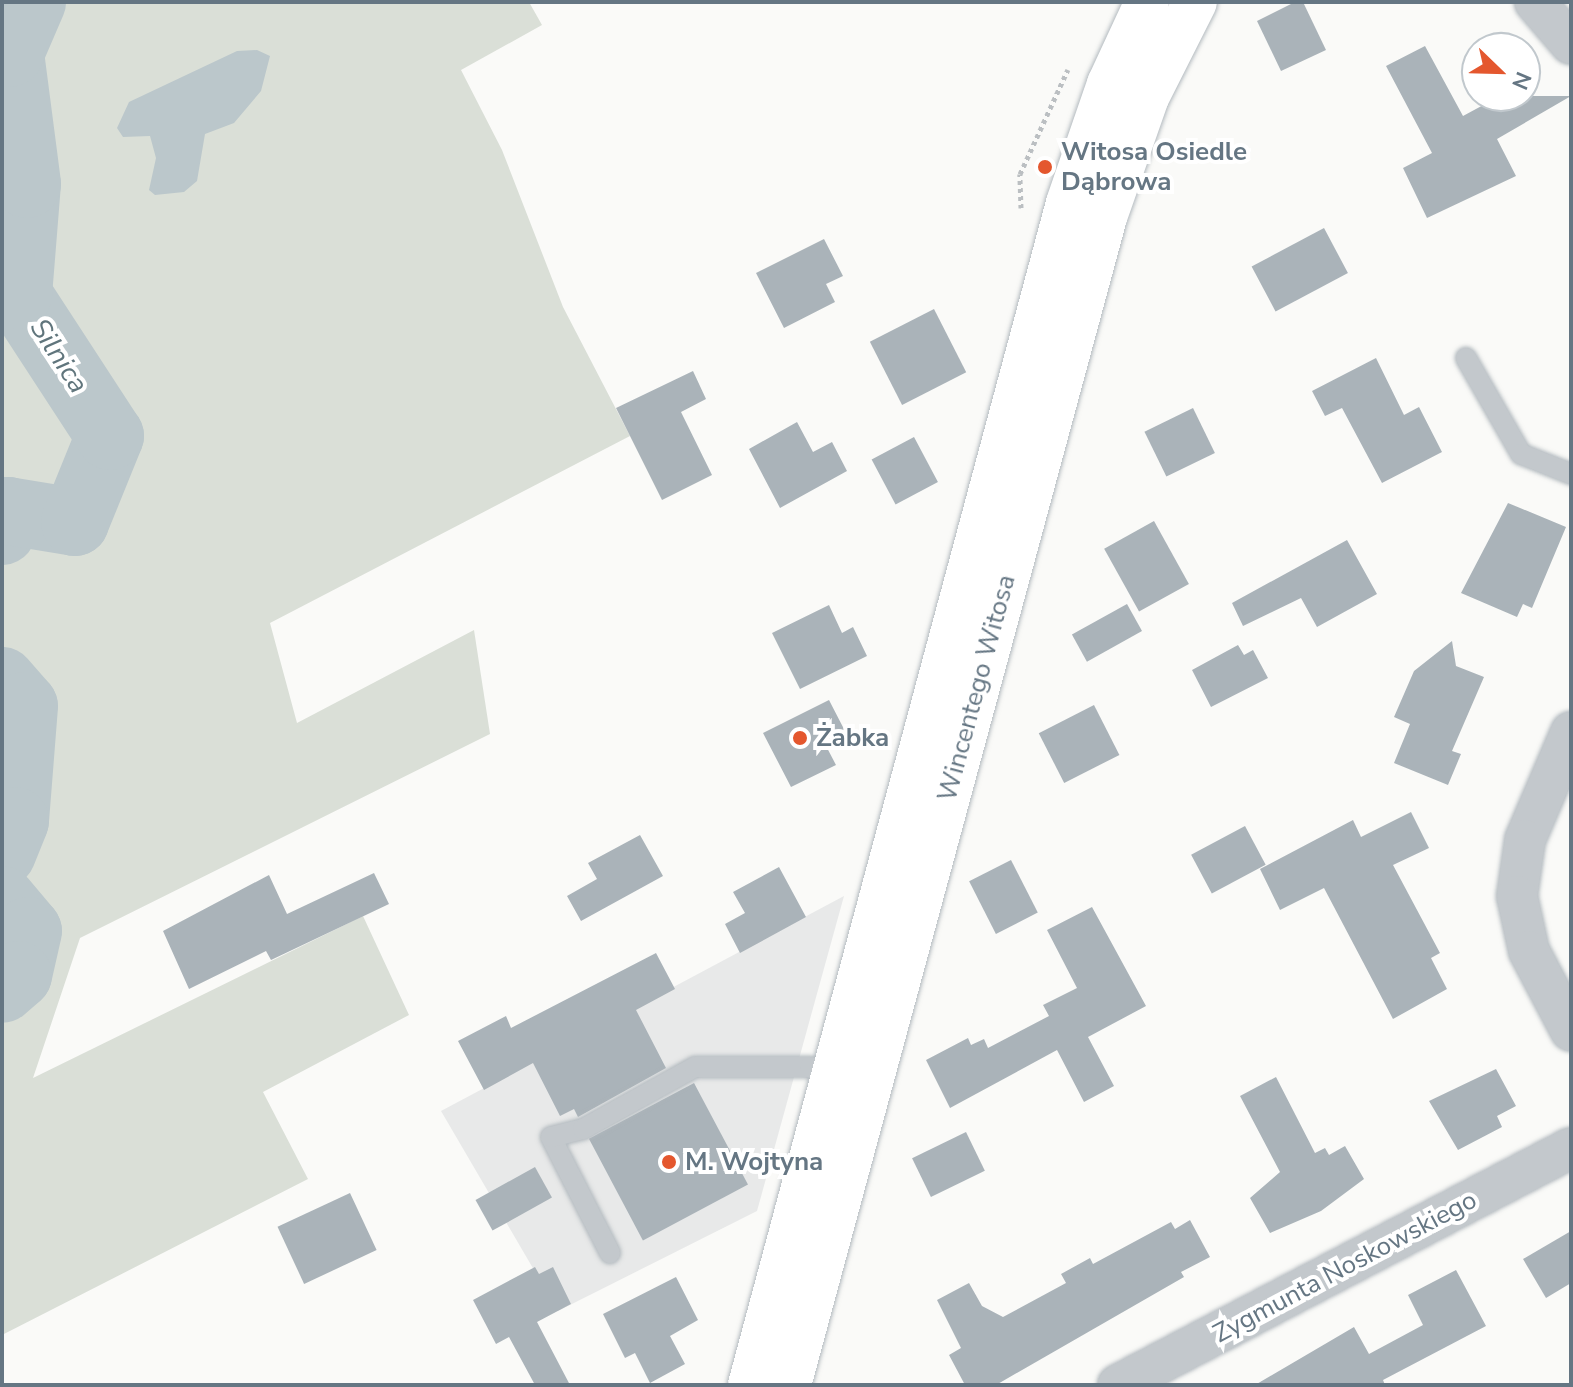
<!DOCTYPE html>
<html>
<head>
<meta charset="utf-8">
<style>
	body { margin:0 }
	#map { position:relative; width:1573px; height:1387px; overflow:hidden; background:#fafaf8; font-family:"Nunito Sans",sans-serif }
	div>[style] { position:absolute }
	.built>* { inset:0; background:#e8e9e9 }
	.green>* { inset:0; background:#dadfd7 }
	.water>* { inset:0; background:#bbc7cb }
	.river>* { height:68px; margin:-34px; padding:0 34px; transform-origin:34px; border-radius:34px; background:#bbc7cb }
	.building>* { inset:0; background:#aab3b9; transform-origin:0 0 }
	.path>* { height:5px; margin-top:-2.5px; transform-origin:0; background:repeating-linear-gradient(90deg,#bbbfc2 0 4px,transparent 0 8px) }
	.roads { filter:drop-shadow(0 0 2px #b3babf) drop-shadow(0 0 2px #b3babf) }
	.lane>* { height:20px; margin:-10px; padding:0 10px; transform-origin:10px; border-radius:10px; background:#c3c8cc }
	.street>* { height:40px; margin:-20px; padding:0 20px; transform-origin:20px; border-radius:20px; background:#c3c8cc }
	.secondary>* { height:44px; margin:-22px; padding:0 22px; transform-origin:22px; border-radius:22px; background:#fff }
	.dots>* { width:22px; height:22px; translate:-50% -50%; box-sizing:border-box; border:4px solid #fff; border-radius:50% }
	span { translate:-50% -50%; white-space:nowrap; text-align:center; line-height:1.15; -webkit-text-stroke:8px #fff; paint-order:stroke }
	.poi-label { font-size:26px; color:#657683; font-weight:700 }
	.left { translate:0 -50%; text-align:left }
	.street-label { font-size:26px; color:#657683 }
	.water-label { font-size:28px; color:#60757c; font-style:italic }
	.frame { position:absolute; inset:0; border:4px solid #657683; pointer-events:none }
	.north { position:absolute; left:1461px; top:32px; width:80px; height:80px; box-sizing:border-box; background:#fff; border:2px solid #c1c8cd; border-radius:50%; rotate:113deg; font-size:22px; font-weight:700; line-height:32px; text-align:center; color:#657683 }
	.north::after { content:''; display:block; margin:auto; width:28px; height:36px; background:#e4572e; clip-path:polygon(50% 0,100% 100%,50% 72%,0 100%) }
</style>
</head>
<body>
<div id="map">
	<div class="built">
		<i style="clip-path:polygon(844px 896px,757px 1211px,558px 1311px,441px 1111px)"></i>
	</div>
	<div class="green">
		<i style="clip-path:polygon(47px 2px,529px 2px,542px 25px,461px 70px,502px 150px,563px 307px,630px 436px,270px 623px,297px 723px,474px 630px,490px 734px,80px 938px,33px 1078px,363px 916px,409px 1015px,263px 1092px,308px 1179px,2px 1335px,2px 46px,22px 35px)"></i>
	</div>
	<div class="water">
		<i style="clip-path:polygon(257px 50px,270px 56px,261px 91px,234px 123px,205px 134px,197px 181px,184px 192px,155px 195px,149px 190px,156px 158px,150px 136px,123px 137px,117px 128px,129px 102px,237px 51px)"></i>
	</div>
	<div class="river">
		<i style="left:2px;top:531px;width:21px;rotate:-73deg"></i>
		<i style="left:8px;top:511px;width:68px;rotate:9.3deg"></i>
		<i style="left:75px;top:522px;width:93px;rotate:-67.9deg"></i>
		<i style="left:110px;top:436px;width:168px;rotate:-123.1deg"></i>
		<i style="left:18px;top:295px;width:111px;rotate:-85.4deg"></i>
		<i style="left:27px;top:184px;width:132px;rotate:-97.4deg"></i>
		<i style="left:10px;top:53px;width:56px;rotate:-66.7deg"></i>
		<i style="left:2px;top:681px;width:33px;rotate:49deg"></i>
		<i style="left:24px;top:706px;width:115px;rotate:94.5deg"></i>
		<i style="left:15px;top:821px;width:35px;rotate:112deg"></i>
		<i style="left:2px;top:900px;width:40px;rotate:50deg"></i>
		<i style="left:28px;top:931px;width:45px;rotate:102.8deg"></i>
		<i style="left:18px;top:975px;width:21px;rotate:139deg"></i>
	</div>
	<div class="building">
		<i style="clip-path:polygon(1295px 2px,1303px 2px,1326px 50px,1281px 71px,1257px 21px)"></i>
		<i style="clip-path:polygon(1425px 46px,1463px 116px,1500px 96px,1571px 96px,1497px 139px,1516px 176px,1427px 218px,1403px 168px,1432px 153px,1386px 66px)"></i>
		<i style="left:1324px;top:228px;width:51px;height:82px;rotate:62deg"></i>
		<i style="clip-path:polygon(824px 239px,843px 276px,826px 284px,835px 302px,784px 328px,756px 273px)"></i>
		<i style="left:934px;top:309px;width:71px;height:72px;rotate:63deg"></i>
		<i style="clip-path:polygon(1376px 358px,1404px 415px,1419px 407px,1442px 452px,1382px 483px,1342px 408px,1325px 416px,1312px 391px)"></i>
		<i style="clip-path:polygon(693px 371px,706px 399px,681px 412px,712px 475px,662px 500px,616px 408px)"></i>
		<i style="left:1193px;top:408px;width:50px;height:54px;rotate:64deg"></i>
		<i style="clip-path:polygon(797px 422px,813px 452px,832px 442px,847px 471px,780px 508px,749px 449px)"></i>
		<i style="left:914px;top:437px;width:51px;height:48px;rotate:62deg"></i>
		<i style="clip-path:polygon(1508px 503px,1566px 527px,1532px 608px,1523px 604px,1517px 617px,1461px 593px)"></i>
		<i style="left:1154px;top:521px;width:72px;height:57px;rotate:61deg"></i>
		<i style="clip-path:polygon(1347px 540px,1377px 594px,1317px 627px,1301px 598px,1243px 626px,1232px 603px)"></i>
		<i style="left:1127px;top:604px;width:31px;height:63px;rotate:61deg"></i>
		<i style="clip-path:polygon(829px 605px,842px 633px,853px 627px,867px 656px,800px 689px,772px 633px)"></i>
		<i style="clip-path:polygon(1452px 641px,1456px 666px,1484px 677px,1452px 751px,1461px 754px,1448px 785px,1394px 763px,1410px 724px,1394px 717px,1414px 671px)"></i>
		<i style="clip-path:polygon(1238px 645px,1244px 655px,1253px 650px,1268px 678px,1211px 707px,1192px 670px)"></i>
		<i style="clip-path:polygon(829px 700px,846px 733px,825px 744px,836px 765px,791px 787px,763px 733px)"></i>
		<i style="left:1094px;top:705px;width:56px;height:62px;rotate:63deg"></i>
		<i style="clip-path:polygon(1411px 812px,1429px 848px,1393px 865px,1440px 953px,1431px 958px,1447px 989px,1393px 1019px,1324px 888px,1280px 910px,1260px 869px,1353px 820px,1361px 837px)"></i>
		<i style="left:1245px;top:826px;width:44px;height:61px;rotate:62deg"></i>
		<i style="clip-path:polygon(640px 835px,663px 876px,581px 921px,567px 896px,597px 879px,588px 863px)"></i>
		<i style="left:1011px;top:860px;width:59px;height:47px;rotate:63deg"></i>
		<i style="clip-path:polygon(779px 867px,806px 917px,740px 953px,725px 924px,745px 913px,733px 892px)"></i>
		<i style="clip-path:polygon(374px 873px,389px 904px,271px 960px,266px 951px,189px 989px,163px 931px,269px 875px,287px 914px)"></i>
		<i style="clip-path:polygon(1092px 907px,1146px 1006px,1088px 1037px,1114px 1086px,1084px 1102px,1057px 1050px,950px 1108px,926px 1060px,968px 1038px,971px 1045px,984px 1039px,988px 1048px,1049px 1016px,1043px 1005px,1077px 988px,1047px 930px)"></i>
		<i style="clip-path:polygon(656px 953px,675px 989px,636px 1010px,666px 1068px,578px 1117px,574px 1109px,560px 1116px,533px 1063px,484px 1090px,458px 1041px,506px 1016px,511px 1028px)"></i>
		<i style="clip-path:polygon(1496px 1069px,1516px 1106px,1497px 1116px,1502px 1127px,1458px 1150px,1429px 1101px)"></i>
		<i style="clip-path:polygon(1276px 1077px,1315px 1153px,1325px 1148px,1329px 1155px,1345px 1146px,1364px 1179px,1321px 1211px,1270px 1233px,1250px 1198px,1280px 1172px,1240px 1096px)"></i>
		<i style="left:694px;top:1083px;width:115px;height:119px;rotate:62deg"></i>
		<i style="left:966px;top:1132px;width:43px;height:60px;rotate:64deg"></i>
		<i style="left:535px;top:1167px;width:35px;height:68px;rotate:61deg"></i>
		<i style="left:350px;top:1193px;width:63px;height:80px;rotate:65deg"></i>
		<i style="clip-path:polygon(1190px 1220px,1210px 1257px,1181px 1272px,1184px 1277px,996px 1385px,965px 1385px,949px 1355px,961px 1348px,937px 1300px,969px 1283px,982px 1306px,1003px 1317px,1066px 1283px,1061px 1274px,1090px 1258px,1093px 1264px,1171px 1222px,1175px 1229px)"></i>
		<i style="clip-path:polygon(1571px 1231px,1571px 1283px,1546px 1298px,1523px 1259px)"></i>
		<i style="clip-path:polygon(535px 1267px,539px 1274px,553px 1267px,571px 1304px,537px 1322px,570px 1385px,535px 1385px,509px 1337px,496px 1344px,473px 1300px)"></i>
		<i style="clip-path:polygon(1456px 1270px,1486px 1326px,1383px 1380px,1385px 1385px,1255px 1385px,1354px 1327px,1369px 1354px,1423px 1325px,1408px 1295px)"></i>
		<i style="clip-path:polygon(676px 1277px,698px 1320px,670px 1336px,685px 1364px,650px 1383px,635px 1353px,625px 1358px,603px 1314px)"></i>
	</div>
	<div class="path">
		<i style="left:1021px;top:208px;width:34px;rotate:-92deg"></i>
		<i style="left:1020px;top:174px;width:115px;rotate:-65.4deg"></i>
	</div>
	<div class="roads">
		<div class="lane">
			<i style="left:1466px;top:358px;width:111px;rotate:60.2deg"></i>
			<i style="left:1521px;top:454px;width:54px;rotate:21.8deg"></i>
			<i style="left:610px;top:1253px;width:130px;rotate:-117deg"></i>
			<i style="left:551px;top:1137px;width:33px;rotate:-14deg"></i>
			<i style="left:583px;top:1129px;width:128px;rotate:-29deg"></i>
			<i style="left:695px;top:1067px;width:115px"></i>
			<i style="left:810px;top:1067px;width:30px;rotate:28deg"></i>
		</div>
		<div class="street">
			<i style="left:1535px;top:2px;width:55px;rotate:49.4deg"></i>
			<i style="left:1571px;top:732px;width:117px;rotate:113.1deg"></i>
			<i style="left:1525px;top:840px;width:57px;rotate:98.1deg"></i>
			<i style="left:1517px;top:896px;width:56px;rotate:77.7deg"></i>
			<i style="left:1529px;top:951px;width:90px;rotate:62.3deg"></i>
			<i style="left:1118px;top:1385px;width:511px;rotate:-27.62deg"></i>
		</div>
		<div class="secondary">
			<i style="left:750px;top:1385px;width:1224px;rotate:-74.94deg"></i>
			<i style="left:1068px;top:203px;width:126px;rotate:-71deg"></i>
			<i style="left:1109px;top:84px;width:90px;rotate:-65.1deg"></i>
			<i style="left:789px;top:1385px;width:1210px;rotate:-74.86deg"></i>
			<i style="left:1105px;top:217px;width:127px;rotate:-70.7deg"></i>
			<i style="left:1147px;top:97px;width:106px;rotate:-63.2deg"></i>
		</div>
	</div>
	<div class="dots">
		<i style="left:1045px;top:167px;background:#e4572e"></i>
		<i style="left:800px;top:738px;background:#e4572e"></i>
		<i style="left:669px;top:1162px;background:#e4572e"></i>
	</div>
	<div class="poi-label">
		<span class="left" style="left:1061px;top:167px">Witosa Osiedle<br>Dąbrowa</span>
		<span class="left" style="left:816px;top:738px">Żabka</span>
		<span class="left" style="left:685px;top:1162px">M. Wojtyna</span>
	</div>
	<div class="street-label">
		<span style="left:977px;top:688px;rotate:-75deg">Wincentego Witosa</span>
		<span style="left:1345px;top:1267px;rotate:-28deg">Zygmunta Noskowskiego</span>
	</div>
	<div class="water-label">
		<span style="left:59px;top:356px;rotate:57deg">Silnica</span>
	</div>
	<div class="frame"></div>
	<div class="north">N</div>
</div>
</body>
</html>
